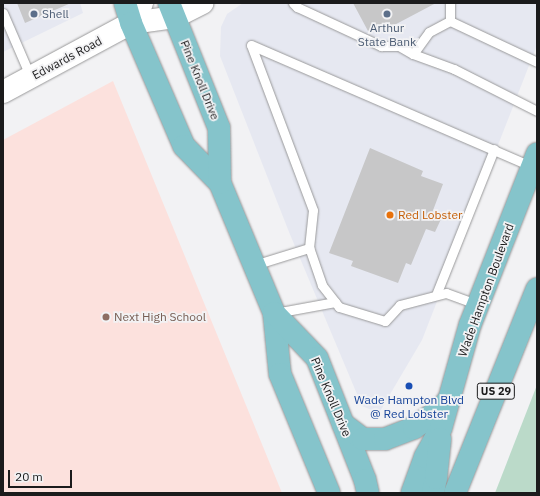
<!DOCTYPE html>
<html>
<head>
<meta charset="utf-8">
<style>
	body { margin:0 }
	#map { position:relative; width:540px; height:496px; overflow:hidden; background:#f2f2f4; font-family:"IBM Plex Sans",sans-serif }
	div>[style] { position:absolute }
	.built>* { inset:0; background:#e6e8f1 }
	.education>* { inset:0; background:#fce1dd }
	.green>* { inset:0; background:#bbdac9 }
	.building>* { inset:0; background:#c7c7c8 }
	.roads { filter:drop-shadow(0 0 1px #99999a) drop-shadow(0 0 1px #99999a) }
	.service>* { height:9px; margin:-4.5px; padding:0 4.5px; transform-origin:4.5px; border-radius:4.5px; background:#fff }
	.tertiary>* { height:22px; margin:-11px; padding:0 11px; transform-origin:11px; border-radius:11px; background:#fff }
	.secondary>* { height:22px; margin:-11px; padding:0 11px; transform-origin:11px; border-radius:11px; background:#fff }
	.primary>* { height:22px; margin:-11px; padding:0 11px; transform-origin:11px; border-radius:11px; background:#85c4cb }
	.dots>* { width:11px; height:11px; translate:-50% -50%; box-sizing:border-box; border:2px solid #f2f2f4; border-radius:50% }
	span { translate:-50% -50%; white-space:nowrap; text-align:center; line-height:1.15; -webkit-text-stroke:3.5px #f2f2f4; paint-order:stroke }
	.shield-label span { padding:1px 3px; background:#f2f2f4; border:1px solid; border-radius:3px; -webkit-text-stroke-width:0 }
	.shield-label { font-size:11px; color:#1b1b1c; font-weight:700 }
	.service-label { font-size:12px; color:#4e5e75 }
	.left { translate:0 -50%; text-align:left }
	.street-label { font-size:12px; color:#1b1b1c }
	.food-label { font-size:12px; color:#c56008 }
	.education-label { font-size:12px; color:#785e54 }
	.transit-label { font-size:12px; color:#164399 }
	.frame { position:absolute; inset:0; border:4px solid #1b1b1c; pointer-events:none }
	.scale { position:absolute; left:8px; top:470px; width:64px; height:18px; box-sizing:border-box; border:2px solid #1b1b1c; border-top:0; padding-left:5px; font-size:12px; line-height:14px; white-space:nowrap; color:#1b1b1c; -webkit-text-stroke:3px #f2f2f4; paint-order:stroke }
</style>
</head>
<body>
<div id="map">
	<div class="built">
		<i style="clip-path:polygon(3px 3px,80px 3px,83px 13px,3px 52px)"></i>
		<i style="clip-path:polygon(243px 3px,537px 3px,537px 45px,422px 340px,379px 413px,362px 406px,289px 232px,220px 56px,221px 27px,227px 14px)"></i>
	</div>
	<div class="education">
		<i style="clip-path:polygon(113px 81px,282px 493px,3px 493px,3px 140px)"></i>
	</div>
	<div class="green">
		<i style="clip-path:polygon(537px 385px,537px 493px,495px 493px)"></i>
	</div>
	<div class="building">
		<i style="clip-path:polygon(17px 3px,71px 3px,25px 23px)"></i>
		<i style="clip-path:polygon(353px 3px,436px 3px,383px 31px,380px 25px,368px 31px)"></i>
		<i style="clip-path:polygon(370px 148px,423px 171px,421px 176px,443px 184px,432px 213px,442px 217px,435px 232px,426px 229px,411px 265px,406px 263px,398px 283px,351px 266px,353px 261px,329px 253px)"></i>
	</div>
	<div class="roads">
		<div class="service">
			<i style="left:293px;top:3px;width:6px;rotate:45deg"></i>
			<i style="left:297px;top:7px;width:93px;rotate:24.9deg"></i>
			<i style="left:381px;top:46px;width:18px"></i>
			<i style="left:399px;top:46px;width:16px;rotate:30deg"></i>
			<i style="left:413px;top:54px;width:44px;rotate:20.1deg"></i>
			<i style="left:454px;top:69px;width:93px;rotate:26.8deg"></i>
			<i style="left:450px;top:3px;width:18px;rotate:90deg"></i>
			<i style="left:450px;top:21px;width:96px;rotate:25.2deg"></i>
			<i style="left:3px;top:13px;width:71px;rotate:66.7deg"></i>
			<i style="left:413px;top:54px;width:27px;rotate:-54deg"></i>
			<i style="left:429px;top:32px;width:24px;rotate:-28deg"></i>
			<i style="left:254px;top:265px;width:58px;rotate:-17.2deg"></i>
			<i style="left:436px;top:295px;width:157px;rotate:-68.3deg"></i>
			<i style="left:479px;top:305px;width:35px;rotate:-160deg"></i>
			<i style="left:446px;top:293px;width:48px;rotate:165.4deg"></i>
			<i style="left:400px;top:305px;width:22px;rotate:133deg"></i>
			<i style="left:385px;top:321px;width:48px;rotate:-163.1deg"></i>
			<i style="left:339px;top:307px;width:28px;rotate:-128deg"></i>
			<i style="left:322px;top:285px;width:39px;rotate:-109deg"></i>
			<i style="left:309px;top:248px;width:38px;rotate:-84deg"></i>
			<i style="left:313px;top:210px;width:176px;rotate:-110.6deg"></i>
			<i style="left:251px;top:45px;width:305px;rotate:23.4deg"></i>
			<i style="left:275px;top:313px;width:61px;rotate:-10.4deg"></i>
		</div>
		<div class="tertiary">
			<i style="left:3px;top:92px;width:145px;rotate:-28.3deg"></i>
		</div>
		<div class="secondary">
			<i style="left:131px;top:23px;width:44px;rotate:-7.8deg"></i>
			<i style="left:175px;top:17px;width:31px;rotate:-27deg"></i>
			<i style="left:131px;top:23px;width:23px;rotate:-61deg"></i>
		</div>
		<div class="primary">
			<i style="left:125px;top:3px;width:21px;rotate:73deg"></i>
			<i style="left:131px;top:23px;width:134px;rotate:66.7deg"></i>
			<i style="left:184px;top:146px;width:52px;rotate:45.8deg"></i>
			<i style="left:220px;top:183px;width:141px;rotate:67.4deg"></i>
			<i style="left:274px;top:313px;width:61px;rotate:84.4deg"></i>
			<i style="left:280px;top:374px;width:129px;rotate:67.6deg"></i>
			<i style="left:169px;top:3px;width:135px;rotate:68.2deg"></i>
			<i style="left:219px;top:128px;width:55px;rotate:89deg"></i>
			<i style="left:274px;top:313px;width:62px;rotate:46.3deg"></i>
			<i style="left:317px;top:358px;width:131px;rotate:68.5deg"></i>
			<i style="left:365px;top:480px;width:13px;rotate:77deg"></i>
			<i style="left:343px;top:424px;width:25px;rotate:37deg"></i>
			<i style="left:363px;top:439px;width:22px"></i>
			<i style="left:385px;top:439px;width:31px;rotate:-21deg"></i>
			<i style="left:414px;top:428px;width:34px;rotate:-36deg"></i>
			<i style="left:442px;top:408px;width:11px;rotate:-52deg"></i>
			<i style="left:412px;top:493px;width:38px;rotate:-70deg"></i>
			<i style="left:425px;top:457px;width:33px;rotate:-61deg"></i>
			<i style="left:441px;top:428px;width:107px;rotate:-74.3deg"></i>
			<i style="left:470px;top:325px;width:184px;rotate:-68.6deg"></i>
			<i style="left:433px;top:493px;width:15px;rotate:-79deg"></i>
			<i style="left:436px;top:478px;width:39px;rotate:-84deg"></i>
			<i style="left:455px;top:493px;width:220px;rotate:-68.1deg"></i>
		</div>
	</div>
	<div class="dots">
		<i style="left:34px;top:14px;background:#5c6f8a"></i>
		<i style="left:387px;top:14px;background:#5c6f8a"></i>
		<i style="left:390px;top:215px;background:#e8710a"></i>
		<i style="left:106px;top:317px;background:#8d6e63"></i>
		<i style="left:409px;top:386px;background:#1a4fb4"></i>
	</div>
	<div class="shield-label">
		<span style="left:496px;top:391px">US 29</span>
	</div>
	<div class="service-label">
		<span class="left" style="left:42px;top:14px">Shell</span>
		<span style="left:387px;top:35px">Arthur<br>State Bank</span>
	</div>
	<div class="street-label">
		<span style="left:67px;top:58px;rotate:-28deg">Edwards Road</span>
		<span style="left:200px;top:80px;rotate:68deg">Pine Knoll Drive</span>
		<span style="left:486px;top:290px;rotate:-70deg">Wade Hampton Boulevard</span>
		<span style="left:331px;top:397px;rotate:67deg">Pine Knoll Drive</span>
	</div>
	<div class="food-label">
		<span class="left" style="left:398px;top:215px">Red Lobster</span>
	</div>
	<div class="education-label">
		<span class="left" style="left:114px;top:317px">Next High School</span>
	</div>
	<div class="transit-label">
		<span style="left:409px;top:407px">Wade Hampton Blvd<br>@ Red Lobster</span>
	</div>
	<div class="frame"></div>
	<div class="scale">20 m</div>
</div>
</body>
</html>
